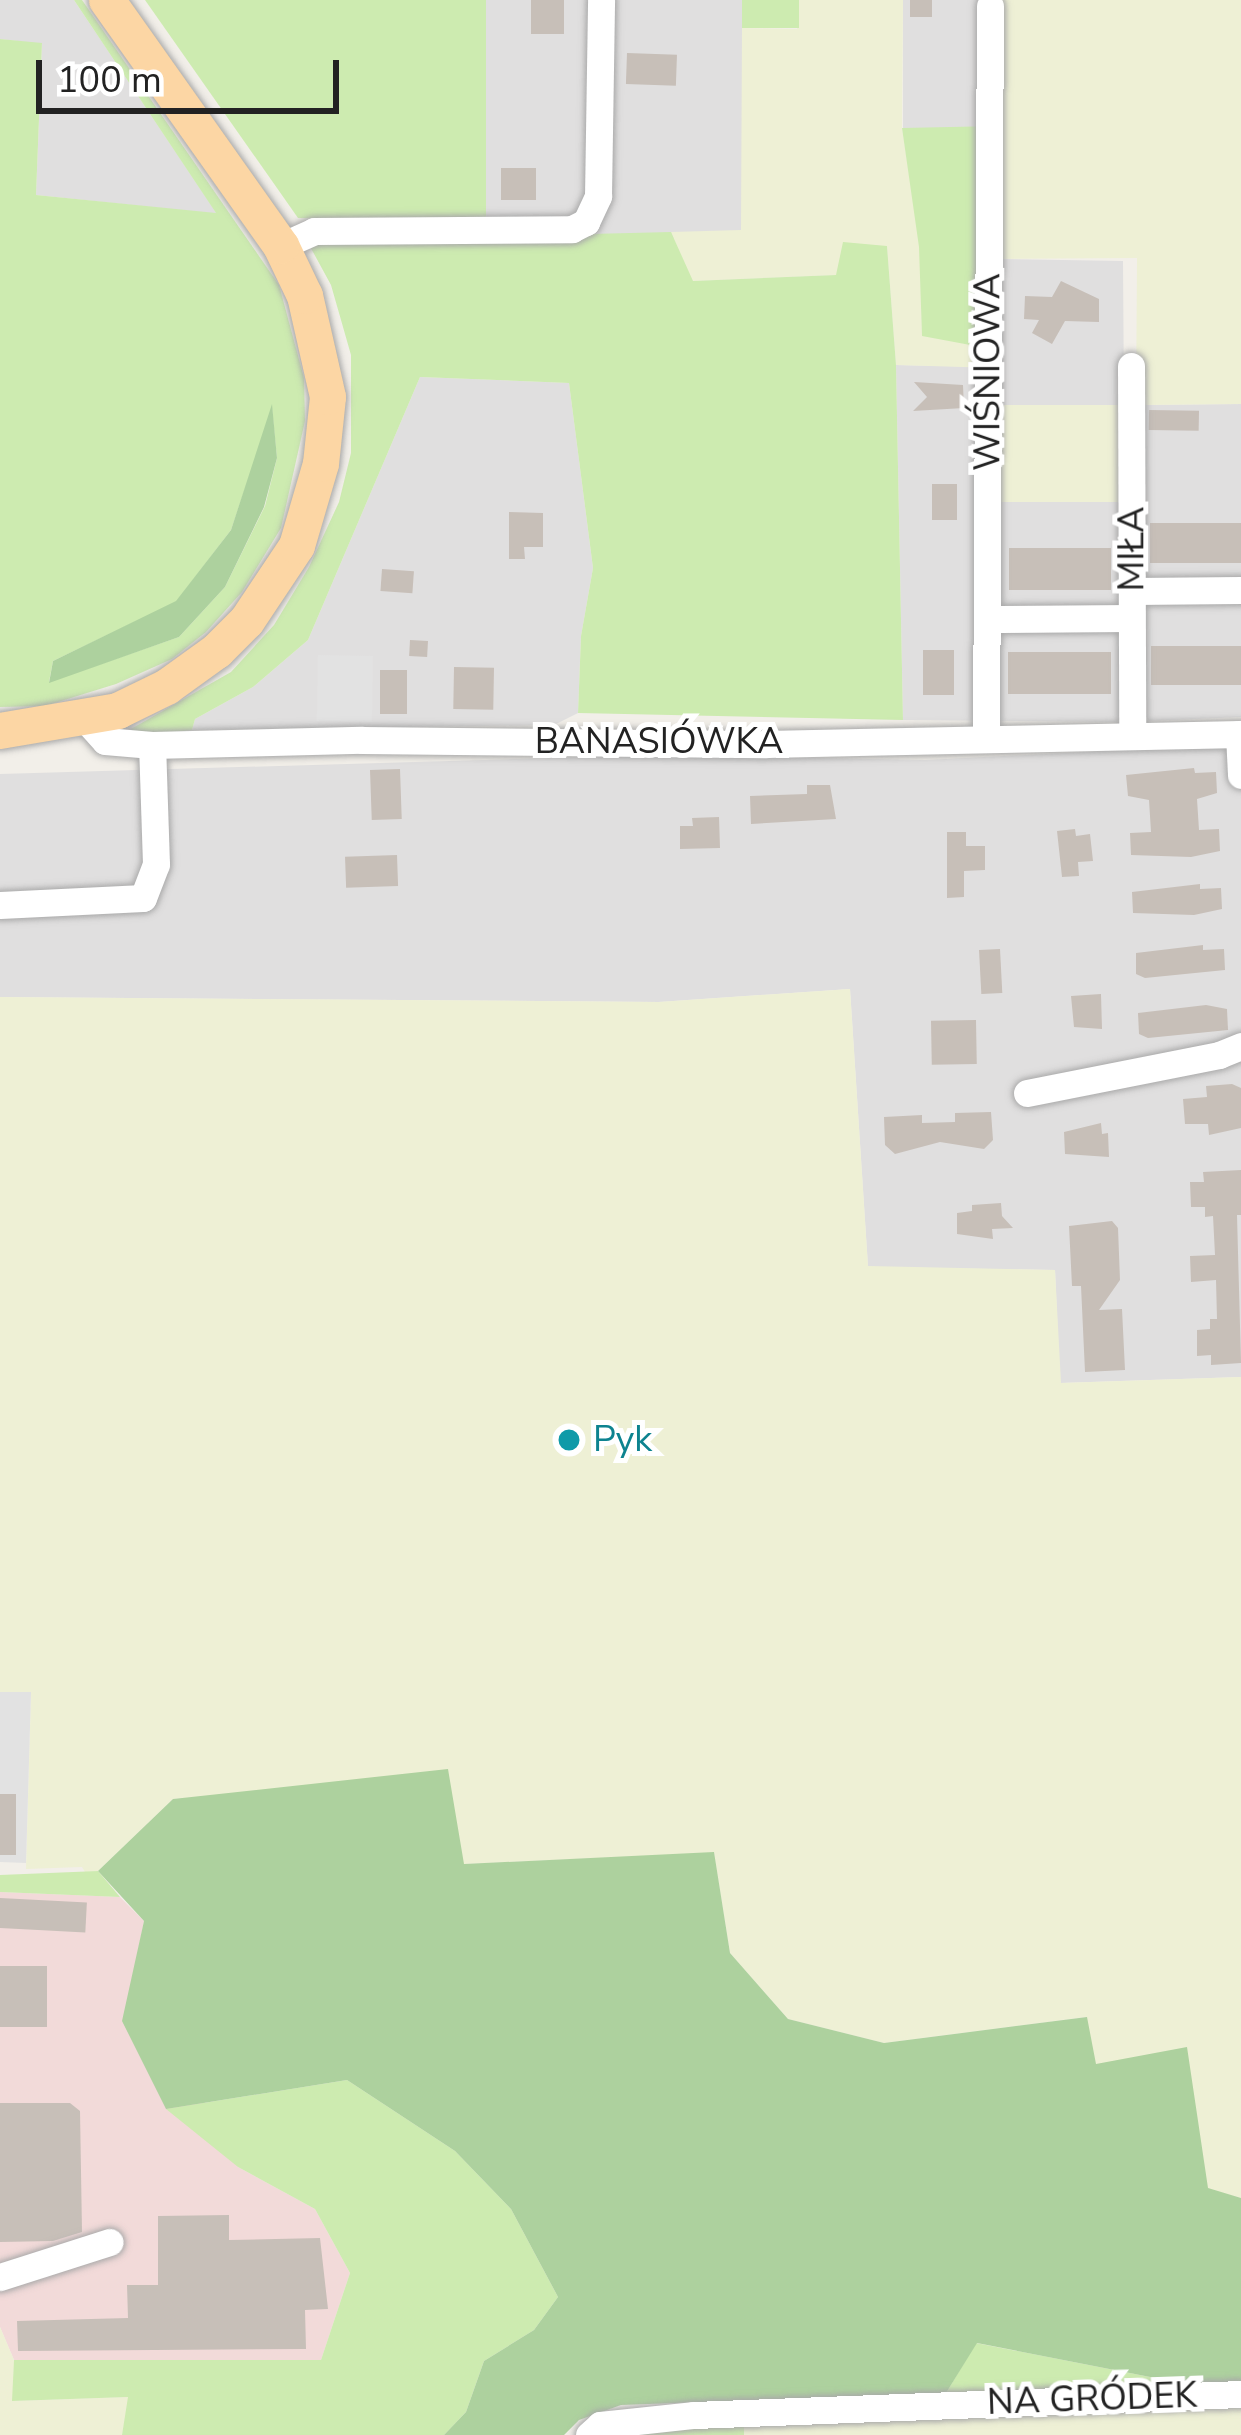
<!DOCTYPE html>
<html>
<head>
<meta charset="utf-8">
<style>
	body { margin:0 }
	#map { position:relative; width:1241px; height:2435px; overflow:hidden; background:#f2efe9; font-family:"Nunito Sans",sans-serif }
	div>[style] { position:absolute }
	.residential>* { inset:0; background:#e0dfdf; transform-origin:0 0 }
	.commercial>* { inset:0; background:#f2dad9 }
	.farmland>* { inset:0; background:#eef0d5; transform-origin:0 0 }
	.grass>* { inset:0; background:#cdebb0; transform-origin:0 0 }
	.forest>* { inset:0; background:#add19e }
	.parking>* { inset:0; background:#e2e2e2; transform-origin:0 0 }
	.building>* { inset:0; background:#c7bfb8; transform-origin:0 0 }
	.roads { filter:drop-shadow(0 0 3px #a9a9a9) drop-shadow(0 0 3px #a9a9a9) }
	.minor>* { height:27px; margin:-13.5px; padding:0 13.5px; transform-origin:13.5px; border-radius:13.5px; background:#fff }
	.major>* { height:36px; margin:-18px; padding:0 18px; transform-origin:18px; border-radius:18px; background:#fcd6a4 }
	.dots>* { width:33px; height:33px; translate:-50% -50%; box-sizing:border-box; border:6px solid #fff; border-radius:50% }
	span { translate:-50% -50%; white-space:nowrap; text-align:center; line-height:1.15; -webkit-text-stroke:10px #fff; paint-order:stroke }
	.street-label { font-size:36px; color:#222 }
	.culture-label { font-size:36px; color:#0d838f }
	.left { translate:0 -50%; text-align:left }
	.scale { position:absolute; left:36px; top:60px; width:303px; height:54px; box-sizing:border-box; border:6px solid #222; border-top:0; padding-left:15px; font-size:36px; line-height:42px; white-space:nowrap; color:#222; -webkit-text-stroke:9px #fff; paint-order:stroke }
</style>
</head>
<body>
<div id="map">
	<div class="residential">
		<i style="clip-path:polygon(0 0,74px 0,217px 214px,36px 195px,42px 44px,0 39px)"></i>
		<i style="left:486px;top:0;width:256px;height:238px"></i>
		<i style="left:903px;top:0;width:95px;height:128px"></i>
		<i style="clip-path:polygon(997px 259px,1123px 261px,1124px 405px,998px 405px,1126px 504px,1125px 716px,1116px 722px,903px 720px,896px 365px,996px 367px)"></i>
		<i style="clip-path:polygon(420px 377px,569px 383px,593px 568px,581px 636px,578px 713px,554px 725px,192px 730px,195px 719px,253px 687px,308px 640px)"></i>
		<i style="clip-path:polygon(1241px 404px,1241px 717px,1149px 721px,1143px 712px,1136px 405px)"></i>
		<i style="clip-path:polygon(1241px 744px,1241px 1377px,1060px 1383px,1055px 1270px,868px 1267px,850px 989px,659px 1002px,0 997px,0 774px,656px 755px,925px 760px)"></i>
	</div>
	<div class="commercial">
		<i style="clip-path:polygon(0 1892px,120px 1897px,144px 1921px,135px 1965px,238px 2167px,315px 2209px,350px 2273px,321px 2360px,14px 2360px,0 2327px)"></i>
	</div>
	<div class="farmland">
		<i style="clip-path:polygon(799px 0,903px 0,902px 128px,920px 247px,922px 335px,997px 350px,997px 368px,896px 365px,887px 246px,836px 275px,692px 281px,671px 232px,741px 230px,742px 28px,797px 29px)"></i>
		<i style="clip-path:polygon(998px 0,1241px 0,1241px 404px,1136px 405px,1137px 258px,997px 259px)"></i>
		<i style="left:997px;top:405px;width:127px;height:97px"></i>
		<i style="clip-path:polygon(850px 989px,868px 1266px,1055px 1270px,1061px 1383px,1241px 1377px,1241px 2198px,1208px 2189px,1095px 2064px,1086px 2017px,884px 2043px,788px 2019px,730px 1953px,714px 1853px,464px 1864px,246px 1793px,173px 1799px,98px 1871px,85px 1872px,82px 1867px,26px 1869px,31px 1693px,0 1692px,0 997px,659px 1002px)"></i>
		<i style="clip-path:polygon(0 2327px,14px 2360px,13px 2401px,129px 2397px,122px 2435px,0 2435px)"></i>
		<i style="clip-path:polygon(1241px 2402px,1241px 2435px,744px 2435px,744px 2424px)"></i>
	</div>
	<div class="grass">
		<i style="clip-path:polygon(evenodd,74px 0,82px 0,279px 285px,304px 378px,305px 421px,281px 528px,242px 592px,206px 632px,172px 659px,116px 684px,45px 706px,0 707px,0 39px,42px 43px,36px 195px,216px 213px,74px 0,272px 409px,277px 458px,265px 506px,225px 587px,179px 637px,49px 682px,53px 661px,176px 602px,231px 530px,272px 409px)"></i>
		<i style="clip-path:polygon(145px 0,486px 0,486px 222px,298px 218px)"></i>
		<i style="left:742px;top:0;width:57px;height:28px"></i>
		<i style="clip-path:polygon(998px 126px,997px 350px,922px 336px,919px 247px,902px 128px)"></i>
		<i style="clip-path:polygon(671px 232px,693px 281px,836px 275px,843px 242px,887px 246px,896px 365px,903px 720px,578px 713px,581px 636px,593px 568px,569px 383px,420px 377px,308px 640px,253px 687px,195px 719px,192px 730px,133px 737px,131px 729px,231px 672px,274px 625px,309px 567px,339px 502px,351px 453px,351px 355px,331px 285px,307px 241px)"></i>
		<i style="clip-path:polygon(98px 1871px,120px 1897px,0 1892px,0 1875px)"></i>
		<i style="clip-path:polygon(347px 2080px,455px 2151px,511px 2209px,558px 2297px,534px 2330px,484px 2361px,466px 2412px,444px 2435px,122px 2435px,128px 2397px,12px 2401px,14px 2360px,321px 2360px,350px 2273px,315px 2209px,238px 2167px,166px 2109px)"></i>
		<i style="clip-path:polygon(976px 2343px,1186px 2384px,946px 2393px)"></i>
		<i style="clip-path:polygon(744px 2424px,744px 2435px,601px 2435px)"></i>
	</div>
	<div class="forest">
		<i style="clip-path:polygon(272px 404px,277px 458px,264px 507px,225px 587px,179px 637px,49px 683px,53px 661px,176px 601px,231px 530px)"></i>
		<i style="clip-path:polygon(448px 1769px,464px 1864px,714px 1852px,730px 1953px,788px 2019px,884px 2043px,1087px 2017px,1096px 2064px,1187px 2047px,1208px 2188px,1241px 2198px,1241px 2386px,1186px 2384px,977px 2343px,946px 2393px,621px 2405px,579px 2420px,564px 2435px,444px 2435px,466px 2412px,484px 2361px,534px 2330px,558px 2297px,511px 2209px,455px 2151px,347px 2080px,166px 2109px,122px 2021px,144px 1921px,98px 1871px,173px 1799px)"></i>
	</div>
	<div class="parking">
		<i style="left:318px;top:655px;width:55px;height:66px;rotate:1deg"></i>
		<i style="clip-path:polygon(0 1692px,31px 1692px,26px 1863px,0 1862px)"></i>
	</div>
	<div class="building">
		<i style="left:531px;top:0;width:33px;height:34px"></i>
		<i style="left:910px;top:0;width:22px;height:17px"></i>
		<i style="left:627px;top:53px;width:50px;height:31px;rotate:2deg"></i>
		<i style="left:501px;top:168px;width:35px;height:32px"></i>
		<i style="clip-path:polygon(1061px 281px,1099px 299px,1099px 322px,1065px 321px,1052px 344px,1032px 333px,1039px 320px,1024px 319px,1025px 296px,1052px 297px)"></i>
		<i style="clip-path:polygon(914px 382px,963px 385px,964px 408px,913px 411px,927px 397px)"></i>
		<i style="left:1149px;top:410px;width:50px;height:20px;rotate:1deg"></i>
		<i style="left:957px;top:484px;width:36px;height:25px;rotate:90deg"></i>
		<i style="clip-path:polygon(509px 512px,543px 513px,543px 547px,524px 547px,525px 559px,509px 559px)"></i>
		<i style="left:1150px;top:523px;width:91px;height:40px"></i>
		<i style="left:1009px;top:548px;width:102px;height:42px"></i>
		<i style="left:382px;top:569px;width:32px;height:22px;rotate:4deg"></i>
		<i style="left:410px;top:640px;width:18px;height:16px;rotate:3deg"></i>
		<i style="left:1151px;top:646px;width:90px;height:39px"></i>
		<i style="left:923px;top:650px;width:31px;height:45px"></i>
		<i style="left:1008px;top:652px;width:103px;height:42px"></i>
		<i style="left:454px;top:667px;width:40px;height:42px;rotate:1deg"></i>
		<i style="left:380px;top:670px;width:27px;height:44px"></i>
		<i style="clip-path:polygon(1194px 768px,1195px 773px,1216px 772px,1217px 793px,1197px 799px,1199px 830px,1219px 829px,1220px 851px,1191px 857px,1131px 855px,1130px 833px,1151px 832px,1149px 800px,1128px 796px,1126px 775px)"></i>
		<i style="left:400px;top:769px;width:50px;height:30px;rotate:88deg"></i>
		<i style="clip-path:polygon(807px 785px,830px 785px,836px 819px,751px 824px,750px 796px,807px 794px)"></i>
		<i style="clip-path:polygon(719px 817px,720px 848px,680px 849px,680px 826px,693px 826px,692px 818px)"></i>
		<i style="clip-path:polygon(1075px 829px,1076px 836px,1090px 834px,1093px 861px,1078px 862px,1079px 876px,1062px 877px,1057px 831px)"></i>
		<i style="clip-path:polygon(947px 832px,966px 832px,966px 846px,985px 846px,985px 870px,964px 871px,964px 897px,947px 898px)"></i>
		<i style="left:397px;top:855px;width:31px;height:52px;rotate:88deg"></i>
		<i style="clip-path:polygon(1200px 884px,1200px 889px,1221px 888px,1222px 909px,1194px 915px,1133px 913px,1132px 892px)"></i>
		<i style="clip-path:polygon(1203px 945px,1203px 950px,1224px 949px,1225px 970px,1145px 978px,1136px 974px,1136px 953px)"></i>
		<i style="left:1000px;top:949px;width:44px;height:21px;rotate:87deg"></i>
		<i style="clip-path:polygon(1101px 994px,1102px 1029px,1074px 1027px,1071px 996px)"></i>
		<i style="clip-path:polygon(1206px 1005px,1227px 1009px,1228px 1030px,1148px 1038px,1139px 1034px,1138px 1013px)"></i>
		<i style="left:976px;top:1020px;width:44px;height:45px;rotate:89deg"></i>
		<i style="clip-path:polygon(1232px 1084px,1241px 1088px,1241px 1128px,1209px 1135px,1208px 1124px,1185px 1124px,1183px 1099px,1207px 1097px,1206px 1086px)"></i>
		<i style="clip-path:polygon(991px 1112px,993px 1140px,984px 1149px,940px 1142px,895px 1154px,885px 1145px,884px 1117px,922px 1115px,922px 1123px,955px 1122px,955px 1113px)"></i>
		<i style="clip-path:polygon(1101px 1123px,1102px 1134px,1108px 1133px,1109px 1157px,1065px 1154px,1064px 1132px)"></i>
		<i style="clip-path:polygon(1241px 1170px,1241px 1215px,1237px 1215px,1241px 1363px,1211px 1365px,1211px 1355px,1197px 1356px,1197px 1330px,1210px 1329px,1210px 1319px,1217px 1319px,1216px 1280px,1191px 1282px,1190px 1256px,1215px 1255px,1213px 1216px,1205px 1217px,1205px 1207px,1191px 1207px,1190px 1182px,1204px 1182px,1203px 1172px)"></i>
		<i style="clip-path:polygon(1001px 1203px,1002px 1216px,1013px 1228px,992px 1229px,993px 1239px,957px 1234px,957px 1213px,972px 1211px,972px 1205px)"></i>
		<i style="clip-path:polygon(1112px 1221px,1118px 1228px,1120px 1280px,1099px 1310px,1122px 1309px,1125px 1370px,1085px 1372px,1081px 1286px,1072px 1286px,1069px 1226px)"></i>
		<i style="left:0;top:1794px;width:16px;height:61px"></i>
		<i style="left:0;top:1898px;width:87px;height:30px;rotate:3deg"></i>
		<i style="left:0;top:1966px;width:47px;height:61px"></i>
		<i style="clip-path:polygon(0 2103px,70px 2103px,80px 2111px,82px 2232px,53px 2241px,0 2242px)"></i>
		<i style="clip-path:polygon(229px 2215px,229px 2240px,320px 2238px,328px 2309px,305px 2310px,306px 2349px,18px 2351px,17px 2321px,128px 2318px,127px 2285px,158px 2285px,158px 2216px)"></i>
	</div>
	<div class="roads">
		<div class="minor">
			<i style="left:281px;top:246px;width:36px;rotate:-24deg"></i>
			<i style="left:314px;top:231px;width:258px;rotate:-0.4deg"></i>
			<i style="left:572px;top:229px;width:16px;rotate:-27deg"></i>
			<i style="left:586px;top:222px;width:29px;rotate:-65deg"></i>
			<i style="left:598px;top:196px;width:196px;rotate:-89.1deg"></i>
			<i style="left:1131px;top:366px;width:367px;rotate:89.8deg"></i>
			<i style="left:1132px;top:591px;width:109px;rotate:-0.5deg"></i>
			<i style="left:1001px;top:619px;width:130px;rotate:-0.4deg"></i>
			<i style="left:86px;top:720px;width:28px;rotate:48deg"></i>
			<i style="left:105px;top:741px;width:47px;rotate:4.9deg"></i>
			<i style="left:152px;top:745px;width:210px;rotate:-1.4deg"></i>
			<i style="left:362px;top:740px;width:404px;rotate:0.6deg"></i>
			<i style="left:766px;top:744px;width:475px;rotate:-1.2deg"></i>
			<i style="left:1239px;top:734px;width:41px;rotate:87.2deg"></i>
			<i style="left:986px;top:739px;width:733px;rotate:-89.69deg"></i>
			<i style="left:0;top:905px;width:143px;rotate:-2.8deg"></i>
			<i style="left:143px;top:898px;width:36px;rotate:-69deg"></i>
			<i style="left:156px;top:864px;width:119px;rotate:-91.9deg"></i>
			<i style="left:1027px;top:1093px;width:196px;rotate:-11.2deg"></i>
			<i style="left:1219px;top:1055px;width:24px;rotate:-22deg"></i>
			<i style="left:0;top:2277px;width:115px;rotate:-17.7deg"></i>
			<i style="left:589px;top:2435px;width:15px;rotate:-42deg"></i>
			<i style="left:600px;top:2425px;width:95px;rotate:-6.1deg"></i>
			<i style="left:694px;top:2415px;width:547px;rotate:-2.2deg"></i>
		</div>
		<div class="major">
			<i style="left:0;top:731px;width:120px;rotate:-9.6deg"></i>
			<i style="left:118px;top:711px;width:55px;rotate:-26.1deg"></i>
			<i style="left:167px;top:687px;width:62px;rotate:-35.8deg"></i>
			<i style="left:217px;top:651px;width:42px;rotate:-45deg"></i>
			<i style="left:247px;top:621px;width:90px;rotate:-56.3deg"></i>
			<i style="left:297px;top:546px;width:85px;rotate:-73.7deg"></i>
			<i style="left:321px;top:464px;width:67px;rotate:-84deg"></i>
			<i style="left:328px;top:397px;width:104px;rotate:-102.8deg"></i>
			<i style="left:305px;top:296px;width:55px;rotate:-115.6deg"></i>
			<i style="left:281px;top:246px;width:301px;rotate:-125.3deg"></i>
		</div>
	</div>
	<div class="dots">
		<i style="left:569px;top:1440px;background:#0f9aa8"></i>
	</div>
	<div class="street-label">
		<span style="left:988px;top:372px;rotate:-90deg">WIŚNIOWA</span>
		<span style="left:1132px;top:549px;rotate:-90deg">MIŁA</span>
		<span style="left:659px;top:742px">BANASIÓWKA</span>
		<span style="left:1092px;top:2399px;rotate:-2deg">NA GRÓDEK</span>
	</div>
	<div class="culture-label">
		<span class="left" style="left:593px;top:1440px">Pyk</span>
	</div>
	<div class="scale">100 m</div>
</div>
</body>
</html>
